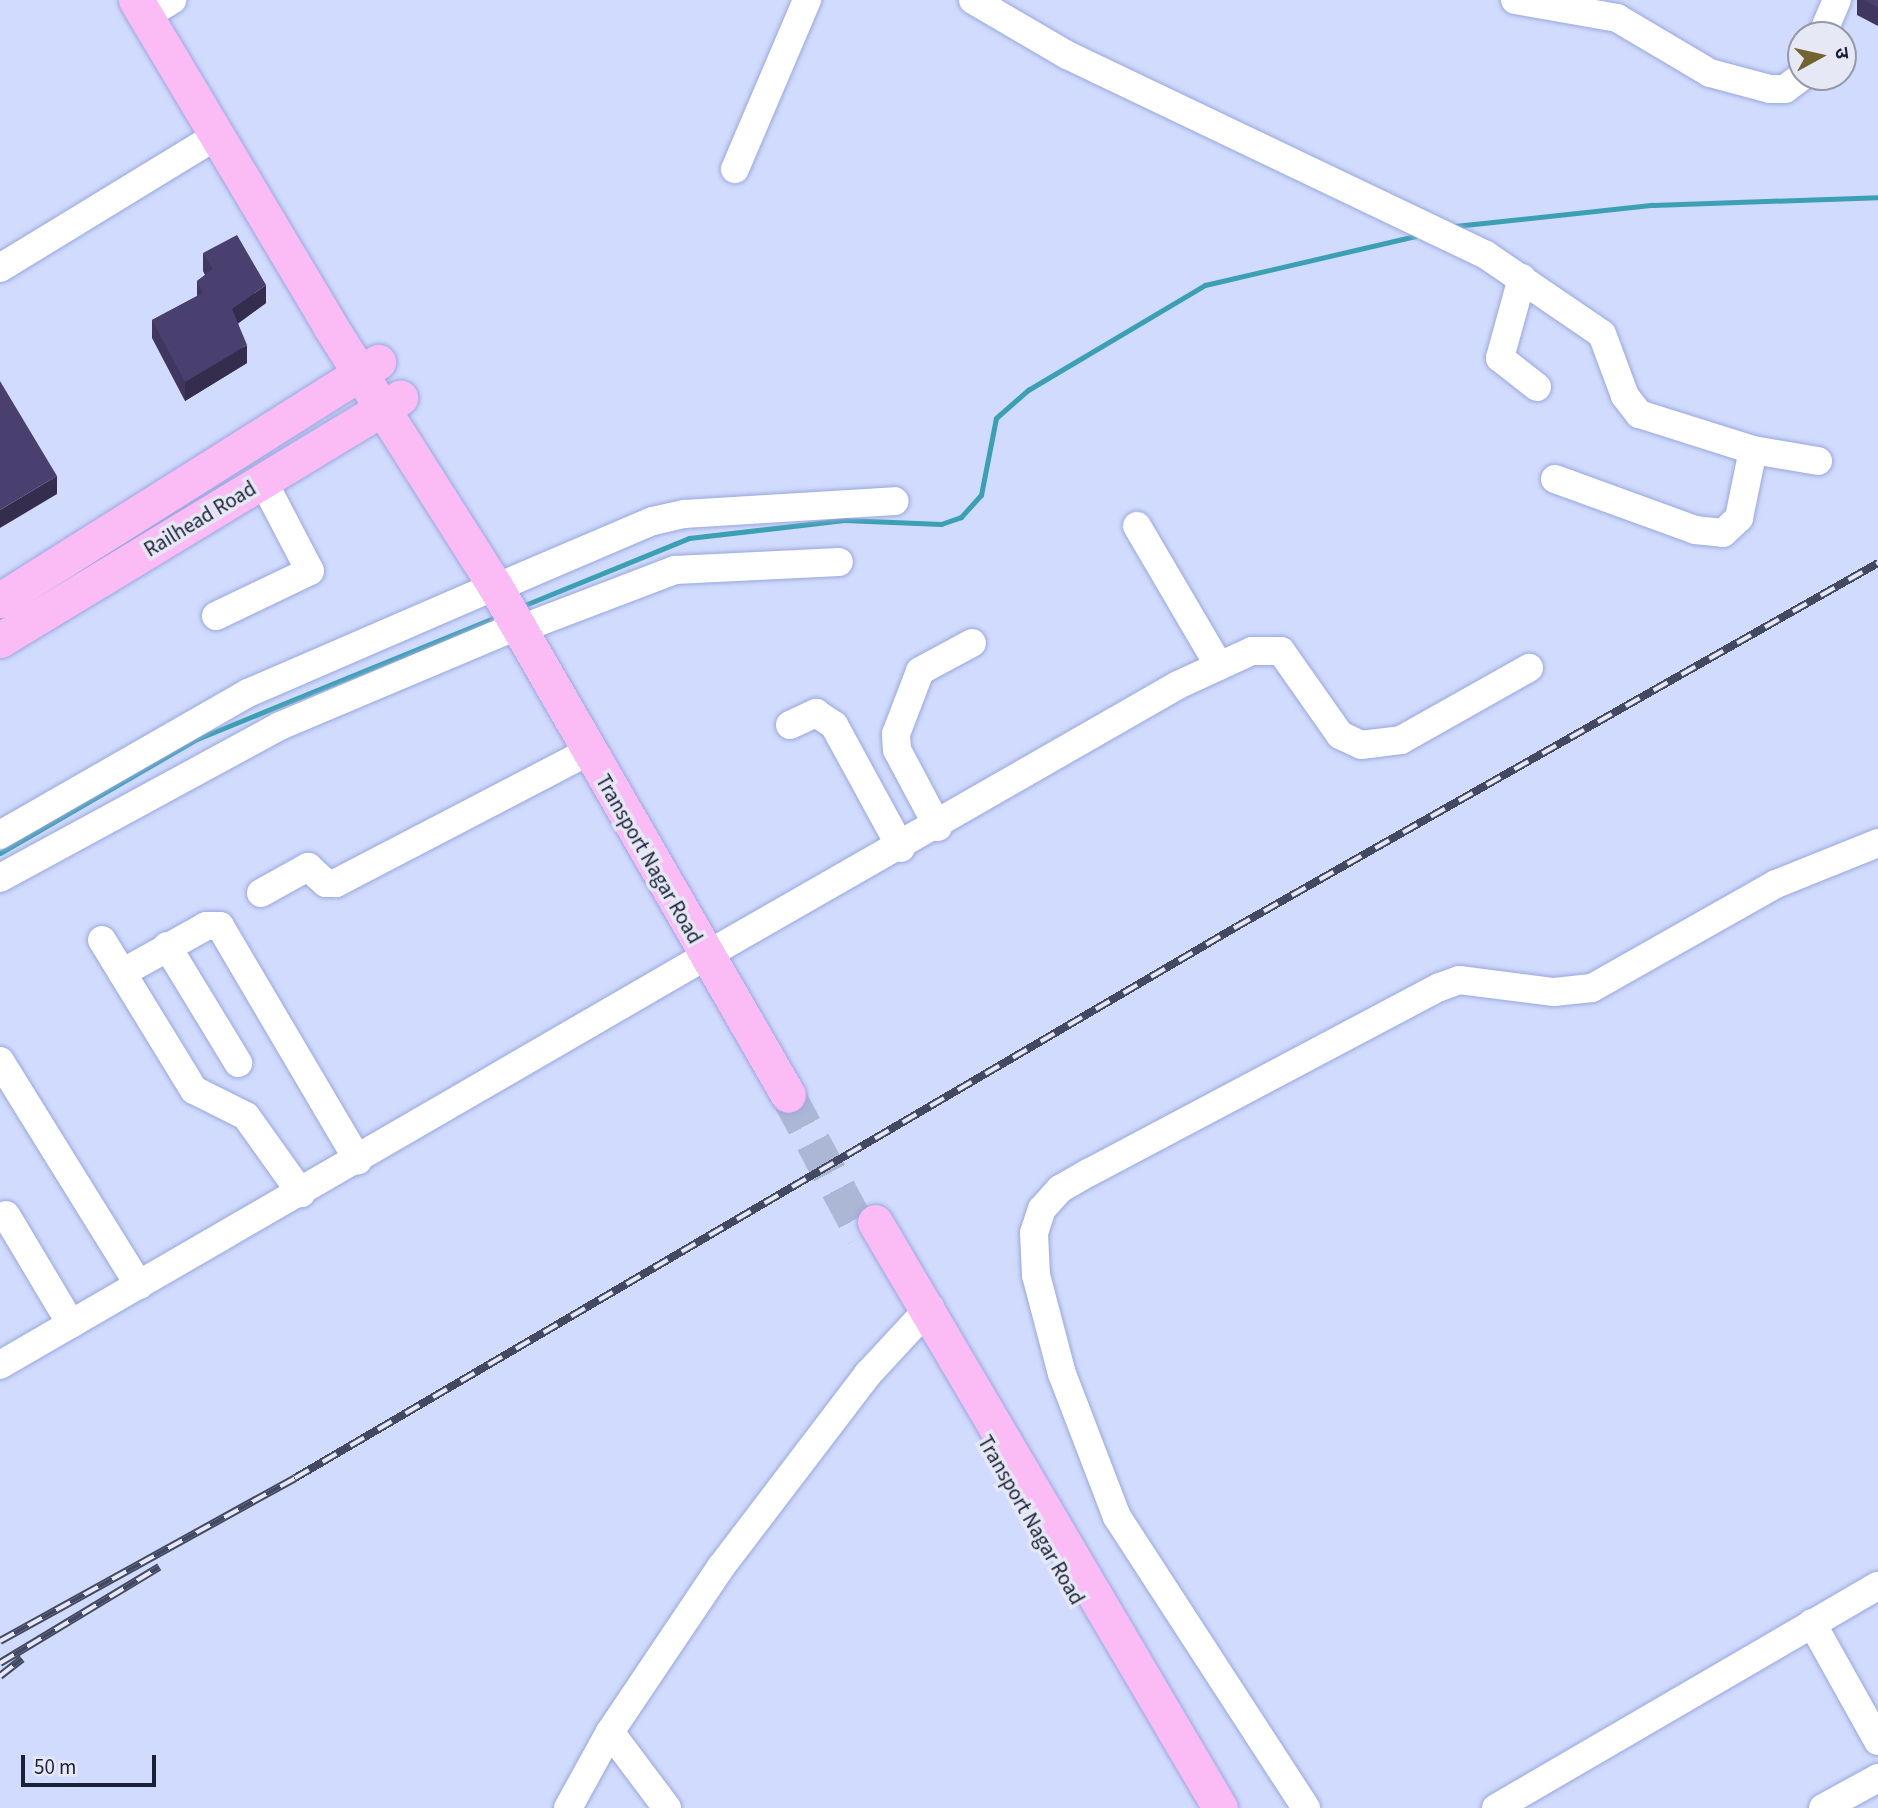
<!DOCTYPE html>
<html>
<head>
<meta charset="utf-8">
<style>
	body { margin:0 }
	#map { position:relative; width:1878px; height:1808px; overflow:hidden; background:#d1dbfd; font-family:"Source Sans 3","Noto Sans Devanagari",sans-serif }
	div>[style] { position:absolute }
	.stream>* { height:5px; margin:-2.5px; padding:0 2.5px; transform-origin:2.5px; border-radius:2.5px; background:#3ba0b3 }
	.major-tunnel>* { height:35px; margin-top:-17.5px; transform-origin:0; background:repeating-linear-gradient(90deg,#acb6d5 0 35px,transparent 0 53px) }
	.roads { filter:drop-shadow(0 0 2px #98a8de) drop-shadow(0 0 2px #98a8de) }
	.minor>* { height:28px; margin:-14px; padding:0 14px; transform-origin:14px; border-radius:14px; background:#fff }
	.major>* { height:35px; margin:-17.5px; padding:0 17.5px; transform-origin:17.5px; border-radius:17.5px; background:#fbbbf4 }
	.rail>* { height:8px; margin-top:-4px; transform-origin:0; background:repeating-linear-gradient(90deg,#e6e9f5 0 16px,#424961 0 32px); box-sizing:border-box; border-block:2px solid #424961 }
	.wall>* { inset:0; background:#403760 }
	.shaded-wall>* { inset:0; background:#342d4e }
	.building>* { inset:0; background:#4a4070 }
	span { translate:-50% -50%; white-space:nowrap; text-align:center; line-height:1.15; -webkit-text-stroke:7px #e6e9f5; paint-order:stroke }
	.street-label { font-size:21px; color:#1a2035 }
	.north { position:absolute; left:1787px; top:21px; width:70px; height:70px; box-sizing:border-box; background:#e6e9f5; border:2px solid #9499a8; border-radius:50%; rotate:82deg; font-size:19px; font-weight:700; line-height:28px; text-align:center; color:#1a2035 }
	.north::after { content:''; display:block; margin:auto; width:24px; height:32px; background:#736330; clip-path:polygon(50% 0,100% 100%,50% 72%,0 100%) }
	.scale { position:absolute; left:21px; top:1755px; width:135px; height:32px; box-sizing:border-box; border:4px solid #1a2035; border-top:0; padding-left:9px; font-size:21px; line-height:24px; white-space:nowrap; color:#1a2035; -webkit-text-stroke:5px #e6e9f5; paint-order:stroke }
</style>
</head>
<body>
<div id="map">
	<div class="stream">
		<i style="left:1455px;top:226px;width:199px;rotate:-6.1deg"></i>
		<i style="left:1653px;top:205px;width:225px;rotate:-2deg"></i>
		<i style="left:520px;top:607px;width:183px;rotate:-22.2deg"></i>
		<i style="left:689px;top:538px;width:156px;rotate:-6.6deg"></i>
		<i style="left:844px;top:520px;width:97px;rotate:2.4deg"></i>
		<i style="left:941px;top:524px;width:21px;rotate:-19deg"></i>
		<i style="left:961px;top:517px;width:30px;rotate:-48deg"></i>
		<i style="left:981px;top:495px;width:78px;rotate:-79deg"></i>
		<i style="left:996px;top:418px;width:43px;rotate:-41.2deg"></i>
		<i style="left:1028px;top:390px;width:206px;rotate:-30.7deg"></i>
		<i style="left:1205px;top:285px;width:216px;rotate:-13.1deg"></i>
		<i style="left:0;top:853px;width:228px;rotate:-30.1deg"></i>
		<i style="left:197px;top:739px;width:325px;rotate:-22.2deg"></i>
	</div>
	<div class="major-tunnel">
		<i style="left:788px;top:1095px;width:159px;rotate:61.8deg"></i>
	</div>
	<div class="roads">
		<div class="minor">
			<i style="left:973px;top:0;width:109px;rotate:30.3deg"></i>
			<i style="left:1067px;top:55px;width:464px;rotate:25.5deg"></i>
			<i style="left:1486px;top:255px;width:140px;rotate:34.3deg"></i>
			<i style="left:1602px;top:334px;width:66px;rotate:69.6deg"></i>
			<i style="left:1625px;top:396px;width:23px;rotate:52deg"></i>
			<i style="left:1639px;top:414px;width:120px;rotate:17.5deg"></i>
			<i style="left:1753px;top:450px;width:66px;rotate:9.6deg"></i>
			<i style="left:1515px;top:0;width:104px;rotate:10deg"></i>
			<i style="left:1617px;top:18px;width:108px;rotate:30.6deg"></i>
			<i style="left:1710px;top:73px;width:62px;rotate:14.9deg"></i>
			<i style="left:1770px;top:89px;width:15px"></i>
			<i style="left:1785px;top:89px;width:20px;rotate:-37deg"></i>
			<i style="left:162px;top:6px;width:12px;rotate:-31deg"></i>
			<i style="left:1822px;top:35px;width:38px;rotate:-67deg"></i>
			<i style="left:735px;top:169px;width:184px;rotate:-66.9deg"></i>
			<i style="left:0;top:268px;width:255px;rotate:-31.4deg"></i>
			<i style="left:1522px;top:278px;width:83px;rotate:105.4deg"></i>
			<i style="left:1500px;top:358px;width:47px;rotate:38.1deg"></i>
			<i style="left:1555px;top:479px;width:149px;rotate:20deg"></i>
			<i style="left:1695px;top:530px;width:28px;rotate:6deg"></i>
			<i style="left:1723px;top:533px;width:22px;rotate:-43deg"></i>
			<i style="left:1739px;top:518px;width:69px;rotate:-78.4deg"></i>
			<i style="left:1137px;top:526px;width:162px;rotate:59.6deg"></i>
			<i style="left:512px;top:581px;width:153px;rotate:-23.1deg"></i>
			<i style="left:653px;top:521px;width:32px;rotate:-13deg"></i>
			<i style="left:684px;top:514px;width:211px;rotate:-3.5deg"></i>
			<i style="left:216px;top:616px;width:104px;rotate:-25.6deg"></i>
			<i style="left:310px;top:571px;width:102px;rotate:-117.6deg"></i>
			<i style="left:536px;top:623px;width:149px;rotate:-20.9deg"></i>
			<i style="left:675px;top:570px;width:164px;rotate:-2.8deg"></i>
			<i style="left:790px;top:725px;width:29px;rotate:-25deg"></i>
			<i style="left:816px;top:713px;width:22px;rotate:34deg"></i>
			<i style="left:834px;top:725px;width:140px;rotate:61.4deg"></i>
			<i style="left:938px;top:827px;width:87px;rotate:-118deg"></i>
			<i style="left:897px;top:750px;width:16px;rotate:-94deg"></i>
			<i style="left:896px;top:734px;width:67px;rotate:-69.1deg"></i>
			<i style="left:920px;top:671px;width:59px;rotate:-28.3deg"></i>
			<i style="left:0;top:835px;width:286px;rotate:-29.8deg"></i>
			<i style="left:248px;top:693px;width:269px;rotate:-23.4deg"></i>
			<i style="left:0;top:878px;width:319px;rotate:-28.5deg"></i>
			<i style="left:280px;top:726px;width:257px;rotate:-22.9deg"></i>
			<i style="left:261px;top:893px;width:54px;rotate:-29deg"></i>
			<i style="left:308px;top:867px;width:24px;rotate:42deg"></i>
			<i style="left:326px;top:883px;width:10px"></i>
			<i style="left:336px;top:883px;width:284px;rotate:-27.5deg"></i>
			<i style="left:102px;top:940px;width:176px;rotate:58.5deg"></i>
			<i style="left:194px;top:1090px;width:58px;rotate:26.6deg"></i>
			<i style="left:246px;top:1116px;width:95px;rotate:54.5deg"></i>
			<i style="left:167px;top:946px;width:137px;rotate:58.7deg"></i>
			<i style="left:719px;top:948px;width:529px;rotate:-29.81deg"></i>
			<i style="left:1178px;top:685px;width:81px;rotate:-24.7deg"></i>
			<i style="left:1252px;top:651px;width:29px"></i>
			<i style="left:1281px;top:651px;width:103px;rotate:54.9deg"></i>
			<i style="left:1340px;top:735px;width:23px;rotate:25deg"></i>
			<i style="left:1361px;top:745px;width:40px;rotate:-7.1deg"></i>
			<i style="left:1401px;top:740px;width:147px;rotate:-29.4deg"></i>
			<i style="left:122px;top:973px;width:96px;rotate:-29.2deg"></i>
			<i style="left:206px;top:926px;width:14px"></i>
			<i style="left:220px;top:926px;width:272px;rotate:59.5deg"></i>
			<i style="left:0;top:1061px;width:264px;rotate:58.2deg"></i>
			<i style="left:6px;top:1215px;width:127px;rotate:59.2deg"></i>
			<i style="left:0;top:1365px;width:814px;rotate:-30.09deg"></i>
			<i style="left:1812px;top:1623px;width:135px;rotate:60.8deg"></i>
			<i style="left:610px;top:1732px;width:95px;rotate:53.1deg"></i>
			<i style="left:568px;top:1808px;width:87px;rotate:-61.1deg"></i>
			<i style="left:610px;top:1732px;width:199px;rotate:-56.1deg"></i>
			<i style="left:721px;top:1567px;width:243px;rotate:-52.7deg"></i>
			<i style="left:868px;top:1374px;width:91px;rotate:-47.2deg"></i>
			<i style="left:1306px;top:1808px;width:347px;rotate:-123deg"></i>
			<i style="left:1117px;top:1517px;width:153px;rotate:-111deg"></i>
			<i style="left:1062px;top:1374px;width:102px;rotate:-104.7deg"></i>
			<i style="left:1036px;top:1275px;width:42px;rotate:-92.7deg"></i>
			<i style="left:1034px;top:1233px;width:25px;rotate:-72deg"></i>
			<i style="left:1042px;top:1209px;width:27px;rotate:-48deg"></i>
			<i style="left:1060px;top:1189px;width:34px;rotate:-30deg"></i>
			<i style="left:1090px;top:1172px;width:396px;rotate:-27.9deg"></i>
			<i style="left:1440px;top:987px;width:20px;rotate:-20deg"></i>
			<i style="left:1459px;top:980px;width:96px;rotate:7.2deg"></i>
			<i style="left:1554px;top:992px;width:38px;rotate:-6deg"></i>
			<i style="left:1592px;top:988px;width:211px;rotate:-29.5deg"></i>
			<i style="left:1776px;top:884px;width:110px;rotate:-21.9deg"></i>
			<i style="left:1496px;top:1808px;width:442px;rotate:-30.2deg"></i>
			<i style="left:1823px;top:1808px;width:63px;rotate:-28.6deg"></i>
		</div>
		<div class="major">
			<i style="left:136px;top:0;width:379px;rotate:59.2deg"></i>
			<i style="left:330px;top:326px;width:308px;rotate:57.6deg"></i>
			<i style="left:495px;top:586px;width:587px;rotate:60.07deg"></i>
			<i style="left:0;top:600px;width:447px;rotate:-32.2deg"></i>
			<i style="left:0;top:640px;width:468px;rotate:-31.2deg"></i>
			<i style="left:875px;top:1222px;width:680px;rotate:59.51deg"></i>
		</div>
	</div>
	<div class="rail">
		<i style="left:0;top:1641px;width:337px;rotate:-28.9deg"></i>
		<i style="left:295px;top:1478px;width:1090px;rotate:-30.35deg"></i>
		<i style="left:1236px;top:927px;width:738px;rotate:-29.55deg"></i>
		<i style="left:0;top:1663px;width:186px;rotate:-31.1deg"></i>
		<i style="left:0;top:1676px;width:28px;rotate:-38deg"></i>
	</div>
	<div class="wall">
		<i style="clip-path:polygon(1857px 0,1878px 0,1878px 26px,1857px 15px)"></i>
		<i style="clip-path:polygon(203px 253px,266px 303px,238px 323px,247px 363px,185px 401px,152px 338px,152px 320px,197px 296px,197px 281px,205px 275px,203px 271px)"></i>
	</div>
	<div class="shaded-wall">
		<i style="clip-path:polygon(266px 285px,266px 303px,232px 328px,232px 309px)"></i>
		<i style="clip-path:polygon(247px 345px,247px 363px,185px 401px,185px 382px)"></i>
		<i style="clip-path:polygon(57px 476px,57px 494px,0 528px,0 510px)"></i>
	</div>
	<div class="building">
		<i style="clip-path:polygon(1864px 0,1878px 0,1878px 7px)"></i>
		<i style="clip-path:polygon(237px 235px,266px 285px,232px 309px,247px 345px,185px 382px,152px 320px,203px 293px,197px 281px,213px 269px,203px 253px)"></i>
		<i style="clip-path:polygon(0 381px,57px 476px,0 510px)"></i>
	</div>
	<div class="street-label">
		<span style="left:200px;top:519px;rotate:-31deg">Railhead Road</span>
		<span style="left:649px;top:859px;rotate:60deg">Transport Nagar Road</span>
		<span style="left:1031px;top:1520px;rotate:60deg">Transport Nagar Road</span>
	</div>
	<div class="north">उ</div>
	<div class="scale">50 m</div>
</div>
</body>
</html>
